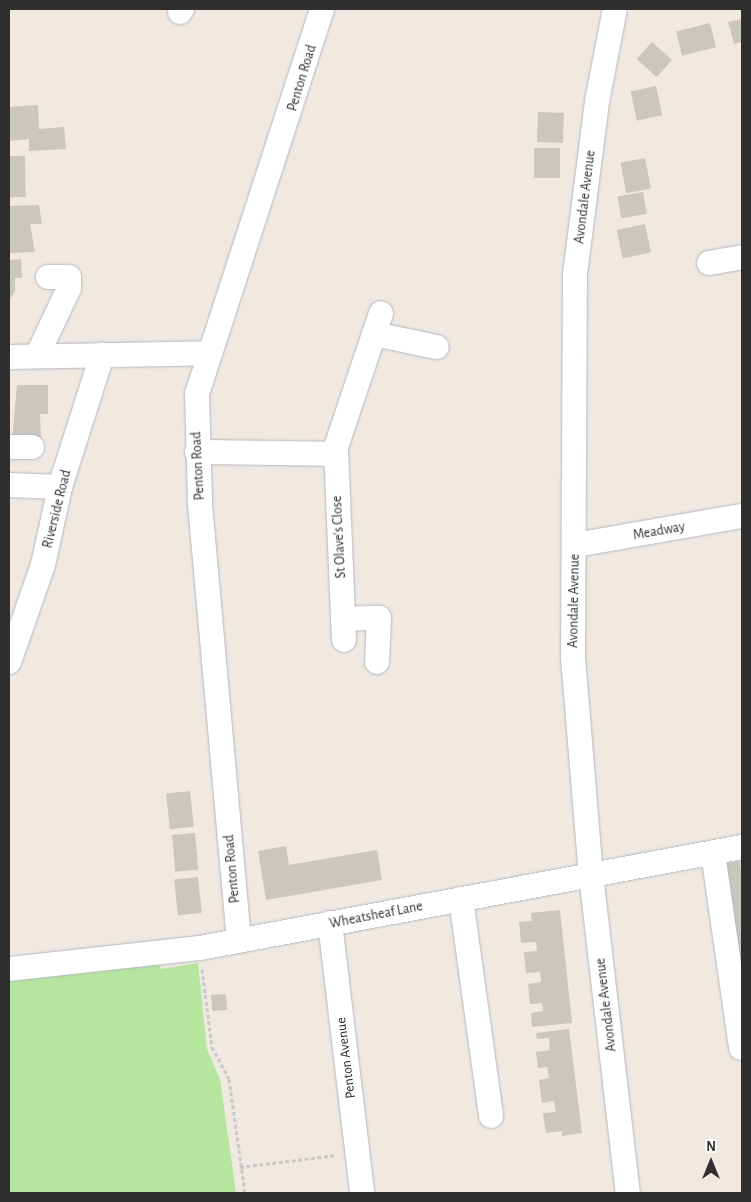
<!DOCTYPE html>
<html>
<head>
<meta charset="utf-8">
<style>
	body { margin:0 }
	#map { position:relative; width:751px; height:1202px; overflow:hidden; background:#efe9e1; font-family:"Alegreya Sans",sans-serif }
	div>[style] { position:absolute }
	.green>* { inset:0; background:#b6e59e }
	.building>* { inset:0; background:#cbc7bf; transform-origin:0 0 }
	.path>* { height:3px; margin-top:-1.5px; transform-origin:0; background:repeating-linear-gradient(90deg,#c9c9c9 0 4px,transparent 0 6.5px) }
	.roads { filter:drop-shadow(0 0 1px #b4b7c1) drop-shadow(0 0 1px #b4b7c1) }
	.minor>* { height:24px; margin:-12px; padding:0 12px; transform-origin:12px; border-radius:12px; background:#fff }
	span { translate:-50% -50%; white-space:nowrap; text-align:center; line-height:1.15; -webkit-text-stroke:5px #fff; paint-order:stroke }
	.street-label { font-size:14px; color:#2e2e2e }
	.frame { position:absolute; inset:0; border:10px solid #2e2e2e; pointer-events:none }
	.north { position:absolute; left:686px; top:1137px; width:50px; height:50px; -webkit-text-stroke:4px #fff; paint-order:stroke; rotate:0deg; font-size:14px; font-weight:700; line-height:20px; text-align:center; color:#2e2e2e }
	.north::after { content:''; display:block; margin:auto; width:18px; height:22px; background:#2e2e2e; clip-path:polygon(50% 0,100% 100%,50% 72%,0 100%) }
</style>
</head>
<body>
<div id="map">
	<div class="green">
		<i style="clip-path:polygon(158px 962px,161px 969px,198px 963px,207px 1049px,220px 1079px,236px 1193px,9px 1193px,9px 979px)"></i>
	</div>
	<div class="building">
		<i style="clip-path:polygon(742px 19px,742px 42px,734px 44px,728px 22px)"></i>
		<i style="left:710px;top:23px;width:25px;height:35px;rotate:76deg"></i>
		<i style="left:652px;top:42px;width:27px;height:23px;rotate:42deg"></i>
		<i style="left:656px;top:86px;width:30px;height:26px;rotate:78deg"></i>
		<i style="clip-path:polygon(38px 105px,39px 129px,64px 127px,66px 149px,29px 151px,29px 139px,9px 141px,9px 107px)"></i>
		<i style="left:538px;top:112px;width:26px;height:30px;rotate:2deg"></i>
		<i style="left:534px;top:148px;width:26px;height:30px"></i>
		<i style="left:25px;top:156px;width:41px;height:16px;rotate:89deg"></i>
		<i style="left:645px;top:158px;width:31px;height:25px;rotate:79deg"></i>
		<i style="left:643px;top:192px;width:22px;height:26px;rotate:80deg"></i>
		<i style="clip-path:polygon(39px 205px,42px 224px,30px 224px,35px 252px,9px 253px,9px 206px)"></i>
		<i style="left:645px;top:224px;width:29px;height:29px;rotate:78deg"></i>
		<i style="clip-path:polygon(21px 259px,22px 278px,15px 278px,15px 291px,9px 301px,9px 260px)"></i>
		<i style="clip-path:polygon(17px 385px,48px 385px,48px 414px,40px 414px,41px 441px,12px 441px)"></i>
		<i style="left:190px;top:791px;width:36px;height:24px;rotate:84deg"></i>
		<i style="left:195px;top:833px;width:37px;height:23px;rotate:85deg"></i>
		<i style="clip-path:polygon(286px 846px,289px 865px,377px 850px,382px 880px,266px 900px,258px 851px)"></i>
		<i style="clip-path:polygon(740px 861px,742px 882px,742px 999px,725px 863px)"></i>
		<i style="left:198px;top:877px;width:36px;height:24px;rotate:84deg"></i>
		<i style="clip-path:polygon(560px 910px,572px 1023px,532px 1027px,531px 1013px,543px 1011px,542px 1003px,530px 1004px,528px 984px,541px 982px,540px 972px,526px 973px,524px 952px,537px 951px,536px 942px,521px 943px,519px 922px,532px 921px,531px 913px)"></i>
		<i style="left:226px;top:994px;width:16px;height:15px;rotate:86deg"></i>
		<i style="clip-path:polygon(569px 1029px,582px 1133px,562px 1136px,562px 1131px,546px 1133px,543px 1113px,556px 1112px,554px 1101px,542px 1103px,539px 1080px,549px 1078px,547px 1067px,538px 1068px,536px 1052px,550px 1050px,549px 1038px,537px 1039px,536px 1033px)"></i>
	</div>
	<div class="path">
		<i style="left:202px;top:969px;width:79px;rotate:82.7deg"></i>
		<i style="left:212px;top:1047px;width:36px;rotate:62deg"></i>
		<i style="left:229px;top:1079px;width:115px;rotate:82deg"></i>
		<i style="left:240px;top:1167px;width:98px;rotate:-7.1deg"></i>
	</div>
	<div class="roads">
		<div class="minor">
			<i style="left:615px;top:9px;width:95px;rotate:101deg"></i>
			<i style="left:597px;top:102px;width:173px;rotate:97.3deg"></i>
			<i style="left:575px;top:274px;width:383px;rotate:90.3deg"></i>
			<i style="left:573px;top:657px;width:219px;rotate:85.3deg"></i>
			<i style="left:591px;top:875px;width:320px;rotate:83.4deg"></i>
			<i style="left:180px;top:12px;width:4px;rotate:-56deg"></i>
			<i style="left:709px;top:263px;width:34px;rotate:-10deg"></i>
			<i style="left:374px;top:334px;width:64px;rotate:11.7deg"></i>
			<i style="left:37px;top:356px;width:75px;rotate:-64.8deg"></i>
			<i style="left:69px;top:288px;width:11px;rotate:-90deg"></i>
			<i style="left:69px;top:277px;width:21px;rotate:180deg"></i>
			<i style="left:9px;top:357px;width:200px;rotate:-1.1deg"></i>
			<i style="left:9px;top:447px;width:23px"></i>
			<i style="left:197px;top:452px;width:139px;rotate:0.8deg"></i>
			<i style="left:9px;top:485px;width:51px;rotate:2.2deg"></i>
			<i style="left:575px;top:545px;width:169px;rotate:-9.9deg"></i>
			<i style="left:343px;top:619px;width:36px;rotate:-2deg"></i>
			<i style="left:379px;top:618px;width:44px;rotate:92.6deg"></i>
			<i style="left:344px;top:640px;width:193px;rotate:-92.4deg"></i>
			<i style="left:336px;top:447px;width:141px;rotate:-71.4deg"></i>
			<i style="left:9px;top:662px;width:103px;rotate:-70.7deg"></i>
			<i style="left:43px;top:565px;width:80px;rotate:-77.7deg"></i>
			<i style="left:60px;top:487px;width:139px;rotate:-72.3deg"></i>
			<i style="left:713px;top:853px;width:197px;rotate:81.8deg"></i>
			<i style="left:461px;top:899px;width:219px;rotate:82.1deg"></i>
			<i style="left:330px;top:923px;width:272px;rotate:83.2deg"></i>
			<i style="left:239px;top:941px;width:442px;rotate:-95.1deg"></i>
			<i style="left:200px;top:501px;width:107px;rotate:-91.6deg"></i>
			<i style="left:197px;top:394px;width:405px;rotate:-72deg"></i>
			<i style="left:9px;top:969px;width:192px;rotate:-6.3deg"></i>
			<i style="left:200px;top:948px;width:551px;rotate:-10.56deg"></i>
		</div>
	</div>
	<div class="street-label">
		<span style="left:302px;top:78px;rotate:-73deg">Penton Road</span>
		<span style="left:585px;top:197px;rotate:-83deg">Avondale Avenue</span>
		<span style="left:198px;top:466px;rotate:-93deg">Penton Road</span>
		<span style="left:57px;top:509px;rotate:-76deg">Riverside Road</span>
		<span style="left:659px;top:531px;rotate:-10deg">Meadway</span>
		<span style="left:339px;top:537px;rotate:-93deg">St Olave's Close</span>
		<span style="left:574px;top:601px;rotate:-89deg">Avondale Avenue</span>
		<span style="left:232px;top:869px;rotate:-95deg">Penton Road</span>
		<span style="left:376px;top:915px;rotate:-11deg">Wheatsheaf Lane</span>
		<span style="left:606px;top:1005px;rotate:-97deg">Avondale Avenue</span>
		<span style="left:346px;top:1058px;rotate:-97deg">Penton Avenue</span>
	</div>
	<div class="frame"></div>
	<div class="north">N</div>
</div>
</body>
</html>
